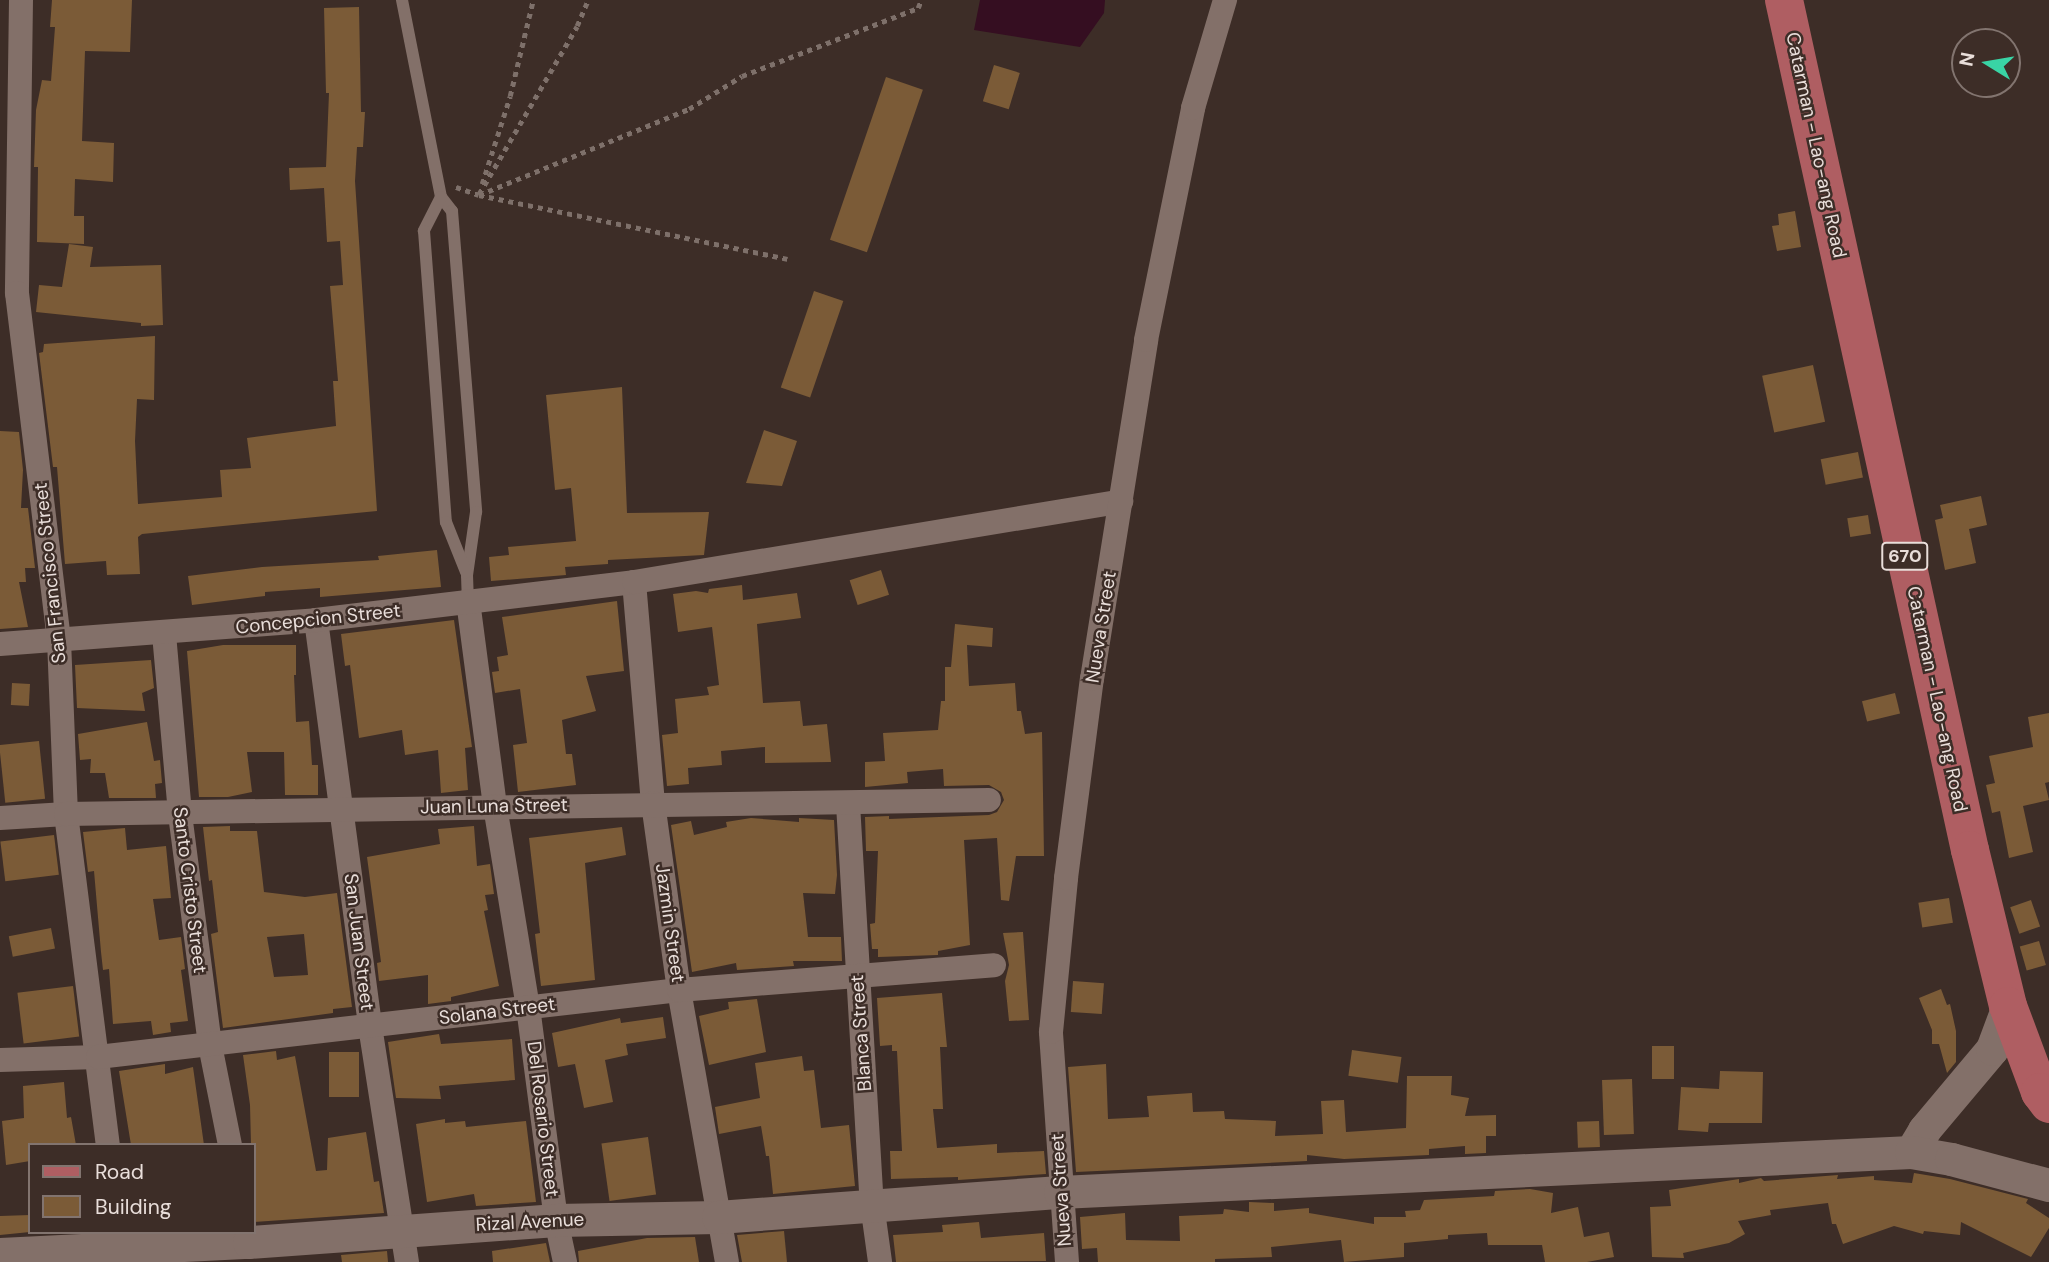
<!DOCTYPE html>
<html>
<head>
<meta charset="utf-8">
<style>
	body { margin:0 }
	#map { position:relative; width:2049px; height:1262px; overflow:hidden; background:#3d2d27; font-family:"DM Sans",sans-serif }
	div>[style] { position:absolute }
	.water>* { inset:0; background:#350e21 }
	.building>* { inset:0; background:#7b5b37; transform-origin:0 0 }
	.path>* { height:4.5px; margin-top:-2.25px; transform-origin:0; background:repeating-linear-gradient(90deg,#7e706a 0 5px,transparent 0 10px) }
	.lane>* { height:12px; margin:-6px; padding:0 6px; transform-origin:6px; border-radius:6px; background:#837069 }
	.street>* { height:24px; margin:-12px; padding:0 12px; transform-origin:12px; border-radius:12px; background:#837069 }
	.secondary>* { height:33px; margin:-16.5px; padding:0 16.5px; transform-origin:16.5px; border-radius:16.5px; background:#837069 }
	.primary>* { height:38px; margin:-19px; padding:0 19px; transform-origin:19px; border-radius:19px; background:#af5e62 }
	span { translate:-50% -50%; white-space:nowrap; text-align:center; line-height:1.15; -webkit-text-stroke:5px #3d2d27; paint-order:stroke }
	.shield-label span { padding:2px 5px; background:#3d2d27; border:2px solid; border-radius:5px; -webkit-text-stroke-width:0 }
	.shield-label { font-size:18px; color:#e9deda; font-weight:700 }
	.street-label { font-size:19px; color:#e9deda }
	.legend { position:absolute; left:28px; top:1143px; width:228px; height:91px; box-sizing:border-box; background:#3d2d27; border:2px solid #82746f; margin:0; padding:9px 12px; list-style:none; font-size:21px; color:#e9deda }
	.legend li { display:flex; align-items:center; gap:14px; height:35px }
	.legend b { width:35px; border:2px solid #82746f }
	.north { position:absolute; left:1951px; top:28px; width:70px; height:70px; box-sizing:border-box; background:#3d2d27; border:2px solid #82746f; border-radius:50%; rotate:281deg; font-size:19px; font-weight:700; line-height:28px; text-align:center; color:#e9deda }
	.north::after { content:''; display:block; margin:auto; width:24px; height:32px; background:#39d4a5; clip-path:polygon(50% 0,100% 100%,50% 72%,0 100%) }
</style>
</head>
<body>
<div id="map">
	<div class="water">
		<i style="clip-path:polygon(980px 0,1105px 0,1104px 13px,1080px 47px,974px 30px)"></i>
	</div>
	<div class="building">
		<i style="clip-path:polygon(52px 0,132px 0,130px 52px,85px 51px,82px 141px,114px 143px,113px 182px,75px 179px,74px 216px,84px 216px,84px 244px,37px 242px,38px 167px,34px 167px,36px 110px,42px 80px,51px 81px,55px 27px,50px 27px)"></i>
		<i style="clip-path:polygon(359px 7px,361px 112px,365px 112px,363px 147px,357px 147px,355px 181px,377px 511px,142px 534px,138px 537px,140px 574px,107px 575px,106px 561px,65px 564px,57px 467px,53px 467px,39px 353px,43px 352px,44px 344px,155px 336px,154px 400px,137px 399px,135px 441px,138px 504px,222px 497px,220px 470px,251px 468px,247px 438px,336px 426px,333px 381px,338px 381px,330px 286px,343px 285px,340px 241px,327px 242px,324px 188px,290px 190px,289px 168px,326px 167px,329px 93px,326px 93px,324px 8px)"></i>
		<i style="left:994px;top:65px;width:27px;height:38px;rotate:17deg"></i>
		<i style="left:886px;top:77px;width:39px;height:172px;rotate:19deg"></i>
		<i style="clip-path:polygon(1795px 211px,1801px 247px,1777px 251px,1772px 226px,1779px 225px,1778px 214px)"></i>
		<i style="clip-path:polygon(69px 244px,93px 247px,90px 267px,161px 265px,163px 325px,141px 326px,141px 323px,36px 312px,39px 285px,62px 287px)"></i>
		<i style="left:814px;top:291px;width:31px;height:102px;rotate:19deg"></i>
		<i style="left:1813px;top:365px;width:58px;height:52px;rotate:78deg"></i>
		<i style="clip-path:polygon(622px 387px,627px 513px,709px 512px,704px 555px,608px 560px,608px 564px,565px 567px,566px 575px,491px 581px,489px 557px,509px 555px,508px 547px,576px 541px,571px 488px,555px 490px,546px 395px)"></i>
		<i style="clip-path:polygon(764px 430px,797px 441px,782px 486px,746px 483px)"></i>
		<i style="clip-path:polygon(0 431px,19px 432px,23px 470px,21px 508px,28px 508px,35px 568px,25px 568px,26px 582px,19px 582px,28px 627px,0 629px)"></i>
		<i style="left:1858px;top:452px;width:26px;height:38px;rotate:79deg"></i>
		<i style="clip-path:polygon(1981px 496px,1987px 525px,1969px 529px,1976px 563px,1945px 570px,1935px 520px,1943px 518px,1940px 505px)"></i>
		<i style="left:1868px;top:515px;width:19px;height:21px;rotate:81deg"></i>
		<i style="clip-path:polygon(437px 550px,441px 587px,320px 597px,320px 588px,265px 592px,265px 596px,192px 605px,188px 576px,262px 567px,379px 560px,378px 556px)"></i>
		<i style="left:881px;top:570px;width:26px;height:33px;rotate:72deg"></i>
		<i style="clip-path:polygon(742px 585px,743px 600px,797px 593px,801px 618px,757px 624px,763px 703px,800px 701px,803px 726px,827px 724px,831px 762px,765px 763px,765px 747px,721px 751px,722px 765px,688px 768px,689px 784px,667px 786px,662px 735px,678px 733px,675px 699px,709px 695px,707px 687px,719px 685px,712px 627px,678px 632px,673px 594px,696px 591px,708px 593px,709px 589px)"></i>
		<i style="clip-path:polygon(617px 601px,624px 671px,586px 676px,596px 711px,562px 720px,566px 754px,572px 754px,576px 785px,518px 792px,513px 745px,527px 743px,520px 689px,495px 693px,492px 672px,499px 671px,497px 657px,508px 655px,502px 617px)"></i>
		<i style="clip-path:polygon(454px 620px,472px 747px,465px 748px,468px 790px,441px 793px,438px 750px,405px 755px,402px 730px,359px 738px,350px 665px,345px 666px,341px 634px)"></i>
		<i style="clip-path:polygon(955px 624px,993px 628px,992px 647px,967px 645px,969px 686px,1015px 683px,1017px 711px,1021px 711px,1025px 734px,1042px 732px,1044px 856px,1016px 856px,1009px 901px,1001px 900px,997px 838px,964px 840px,970px 945px,938px 951px,938px 955px,878px 957px,878px 949px,872px 949px,870px 924px,875px 923px,878px 851px,866px 851px,865px 817px,889px 816px,889px 819px,989px 815px,997px 812px,1004px 800px,1001px 792px,989px 785px,944px 786px,943px 769px,907px 772px,908px 783px,865px 787px,865px 762px,885px 761px,883px 733px,938px 730px,941px 701px,945px 701px,945px 667px,951px 667px)"></i>
		<i style="clip-path:polygon(223px 645px,296px 645px,296px 675px,294px 675px,296px 722px,309px 721px,312px 765px,318px 765px,318px 795px,285px 795px,284px 752px,247px 752px,252px 792px,228px 797px,199px 797px,187px 651px)"></i>
		<i style="clip-path:polygon(151px 660px,154px 688px,142px 693px,145px 711px,77px 708px,75px 665px)"></i>
		<i style="left:12px;top:683px;width:18px;height:22px;rotate:3deg"></i>
		<i style="left:1895px;top:693px;width:21px;height:34px;rotate:76deg"></i>
		<i style="clip-path:polygon(2049px 713px,2049px 782px,2045px 783px,2049px 800px,2023px 806px,2033px 852px,2009px 858px,2000px 811px,1992px 813px,1986px 785px,1995px 783px,1989px 756px,2033px 747px,2028px 717px)"></i>
		<i style="clip-path:polygon(147px 722px,154px 761px,160px 760px,162px 783px,155px 784px,156px 798px,109px 798px,105px 773px,90px 773px,91px 759px,80px 760px,78px 734px)"></i>
		<i style="left:39px;top:741px;width:58px;height:40px;rotate:84deg"></i>
		<i style="clip-path:polygon(799px 818px,834px 820px,837px 875px,835px 894px,803px 893px,808px 937px,841px 937px,842px 961px,793px 961px,794px 966px,737px 970px,736px 963px,692px 972px,671px 825px,691px 821px,694px 835px,727px 827px,726px 822px,751px 818px,799px 822px)"></i>
		<i style="clip-path:polygon(evenodd,230px 826px,230px 831px,257px 831px,264px 892px,305px 897px,337px 893px,352px 1007px,333px 1009px,333px 1013px,223px 1028px,211px 934px,218px 932px,212px 880px,209px 881px,203px 827px,230px 826px,304px 934px,308px 975px,274px 977px,267px 937px,304px 934px)"></i>
		<i style="clip-path:polygon(474px 826px,477px 866px,490px 864px,494px 894px,485px 895px,488px 910px,484px 911px,499px 986px,451px 997px,451px 1001px,428px 1004px,428px 975px,379px 981px,377px 963px,381px 962px,367px 857px,440px 844px,438px 829px)"></i>
		<i style="clip-path:polygon(622px 827px,626px 855px,585px 863px,595px 980px,541px 986px,535px 934px,540px 933px,529px 838px)"></i>
		<i style="clip-path:polygon(125px 828px,127px 850px,166px 846px,171px 898px,153px 899px,159px 940px,181px 937px,185px 969px,181px 970px,188px 1021px,170px 1023px,171px 1032px,153px 1035px,151px 1021px,113px 1024px,109px 969px,103px 970px,101px 952px,94px 871px,88px 872px,83px 832px)"></i>
		<i style="left:54px;top:835px;width:40px;height:54px;rotate:83deg"></i>
		<i style="left:1949px;top:898px;width:25px;height:31px;rotate:81deg"></i>
		<i style="left:2031px;top:900px;width:28px;height:22px;rotate:71deg"></i>
		<i style="left:51px;top:928px;width:21px;height:43px;rotate:79deg"></i>
		<i style="clip-path:polygon(1023px 932px,1029px 1020px,1009px 1021px,1005px 981px,1009px 965px,1003px 933px)"></i>
		<i style="left:2039px;top:941px;width:25px;height:20px;rotate:74deg"></i>
		<i style="left:1073px;top:981px;width:31px;height:31px;rotate:4deg"></i>
		<i style="left:73px;top:986px;width:51px;height:56px;rotate:83deg"></i>
		<i style="clip-path:polygon(1941px 989px,1947px 1005px,1950px 1004px,1956px 1031px,1956px 1062px,1947px 1073px,1939px 1044px,1932px 1044px,1932px 1030px,1919px 998px)"></i>
		<i style="clip-path:polygon(942px 993px,947px 1047px,940px 1047px,943px 1109px,933px 1109px,937px 1148px,997px 1144px,997px 1153px,1044px 1151px,1046px 1174px,958px 1180px,958px 1177px,891px 1179px,890px 1151px,902px 1151px,897px 1051px,892px 1051px,892px 1045px,880px 1046px,877px 998px)"></i>
		<i style="clip-path:polygon(757px 999px,766px 1052px,709px 1065px,699px 1016px,729px 1009px,728px 1002px)"></i>
		<i style="clip-path:polygon(663px 1017px,666px 1038px,626px 1044px,628px 1055px,605px 1060px,613px 1102px,584px 1108px,575px 1064px,558px 1067px,552px 1033px,620px 1018px,621px 1023px)"></i>
		<i style="clip-path:polygon(439px 1034px,441px 1044px,512px 1039px,515px 1080px,439px 1086px,441px 1099px,396px 1098px,388px 1042px)"></i>
		<i style="left:1652px;top:1046px;width:22px;height:33px"></i>
		<i style="left:1352px;top:1050px;width:50px;height:26px;rotate:8deg"></i>
		<i style="clip-path:polygon(276px 1051px,277px 1060px,295px 1056px,316px 1171px,327px 1170px,328px 1138px,366px 1132px,374px 1182px,379px 1181px,384px 1213px,254px 1222px,254px 1145px,251px 1145px,250px 1105px,243px 1055px)"></i>
		<i style="left:329px;top:1052px;width:30px;height:45px"></i>
		<i style="clip-path:polygon(802px 1056px,804px 1071px,814px 1070px,821px 1128px,849px 1125px,855px 1186px,773px 1194px,769px 1156px,766px 1156px,761px 1126px,719px 1134px,715px 1107px,760px 1098px,755px 1063px)"></i>
		<i style="clip-path:polygon(165px 1064px,165px 1074px,193px 1067px,204px 1145px,131px 1145px,119px 1071px)"></i>
		<i style="clip-path:polygon(1106px 1064px,1108px 1119px,1149px 1117px,1147px 1096px,1192px 1093px,1193px 1112px,1224px 1111px,1225px 1119px,1276px 1121px,1275px 1136px,1323px 1134px,1321px 1101px,1344px 1100px,1346px 1132px,1406px 1128px,1407px 1076px,1452px 1076px,1451px 1095px,1469px 1098px,1465px 1116px,1496px 1115px,1496px 1136px,1486px 1136px,1486px 1153px,1465px 1154px,1465px 1146px,1429px 1149px,1429px 1155px,1344px 1159px,1307px 1155px,1307px 1161px,1076px 1172px,1068px 1067px)"></i>
		<i style="clip-path:polygon(1720px 1071px,1763px 1072px,1762px 1123px,1709px 1123px,1708px 1132px,1678px 1130px,1681px 1087px,1719px 1089px)"></i>
		<i style="left:1632px;top:1079px;width:55px;height:30px;rotate:88deg"></i>
		<i style="clip-path:polygon(64px 1082px,67px 1118px,71px 1117px,76px 1145px,30px 1145px,30px 1161px,6px 1165px,2px 1121px,24px 1118px,23px 1086px)"></i>
		<i style="clip-path:polygon(445px 1119px,445px 1123px,465px 1121px,466px 1127px,526px 1121px,536px 1202px,476px 1206px,474px 1194px,427px 1202px,416px 1124px)"></i>
		<i style="left:1599px;top:1121px;width:26px;height:22px;rotate:88deg"></i>
		<i style="left:648px;top:1137px;width:58px;height:47px;rotate:82deg"></i>
		<i style="clip-path:polygon(1914px 1173px,1950px 1179px,2028px 1199px,2026px 1203px,2049px 1218px,2049px 1228px,2031px 1257px,1961px 1222px,1960px 1235px,1924px 1231px,1923px 1234px,1894px 1226px,1843px 1244px,1836px 1224px,1832px 1224px,1828px 1203px,1770px 1210px,1771px 1215px,1738px 1221px,1745px 1234px,1729px 1243px,1683px 1253px,1684px 1258px,1652px 1257px,1650px 1207px,1671px 1206px,1669px 1190px,1739px 1179px,1739px 1183px,1761px 1178px,1764px 1181px,1838px 1175px,1837px 1179px,1874px 1176px,1874px 1180px,1912px 1183px)"></i>
		<i style="clip-path:polygon(1530px 1189px,1553px 1193px,1551px 1213px,1578px 1207px,1584px 1237px,1609px 1232px,1614px 1257px,1587px 1262px,1545px 1262px,1542px 1245px,1488px 1245px,1487px 1233px,1448px 1235px,1448px 1239px,1404px 1243px,1404px 1257px,1344px 1262px,1341px 1240px,1271px 1247px,1272px 1257px,1215px 1259px,1215px 1262px,1098px 1262px,1097px 1248px,1082px 1249px,1080px 1217px,1125px 1213px,1126px 1240px,1180px 1241px,1179px 1216px,1223px 1214px,1224px 1209px,1249px 1212px,1249px 1202px,1274px 1203px,1274px 1211px,1309px 1208px,1309px 1213px,1374px 1224px,1374px 1217px,1406px 1217px,1405px 1211px,1420px 1210px,1424px 1200px,1494px 1196px,1495px 1191px)"></i>
		<i style="clip-path:polygon(30px 1215px,30px 1232px,0 1235px,0 1216px)"></i>
		<i style="clip-path:polygon(979px 1222px,981px 1238px,1044px 1233px,1046px 1261px,896px 1262px,893px 1235px,943px 1232px,942px 1225px)"></i>
		<i style="clip-path:polygon(784px 1231px,787px 1262px,742px 1262px,737px 1235px)"></i>
		<i style="clip-path:polygon(695px 1237px,699px 1262px,579px 1262px,578px 1251px,647px 1238px)"></i>
		<i style="clip-path:polygon(546px 1243px,550px 1262px,493px 1262px,492px 1251px)"></i>
		<i style="clip-path:polygon(387px 1251px,388px 1262px,342px 1262px,341px 1255px)"></i>
	</div>
	<div class="path">
		<i style="left:482px;top:184px;width:92px;rotate:-72.3deg"></i>
		<i style="left:510px;top:96px;width:99px;rotate:-76.5deg"></i>
		<i style="left:456px;top:187px;width:24px;rotate:19deg"></i>
		<i style="left:479px;top:195px;width:315px;rotate:11.7deg"></i>
		<i style="left:479px;top:194px;width:194px;rotate:-59.7deg"></i>
		<i style="left:577px;top:26px;width:28px;rotate:-67deg"></i>
		<i style="left:479px;top:195px;width:227px;rotate:-22.3deg"></i>
		<i style="left:689px;top:109px;width:62px;rotate:-31.9deg"></i>
		<i style="left:742px;top:76px;width:189px;rotate:-21.1deg"></i>
		<i style="left:918px;top:8px;width:9px;rotate:-69deg"></i>
	</div>
	<div class="lane">
		<i style="left:402px;top:0;width:201px;rotate:78.8deg"></i>
		<i style="left:441px;top:197px;width:18px;rotate:52deg"></i>
		<i style="left:452px;top:211px;width:302px;rotate:85.4deg"></i>
		<i style="left:476px;top:512px;width:64px;rotate:98.1deg"></i>
		<i style="left:467px;top:575px;width:26px;rotate:88deg"></i>
		<i style="left:441px;top:197px;width:38px;rotate:117deg"></i>
		<i style="left:424px;top:231px;width:292px;rotate:85.7deg"></i>
		<i style="left:446px;top:522px;width:54px;rotate:68.2deg"></i>
	</div>
	<div class="street">
		<i style="left:21px;top:0;width:293px;rotate:90.8deg"></i>
		<i style="left:17px;top:293px;width:350px;rotate:83.1deg"></i>
		<i style="left:59px;top:640px;width:174px;rotate:87.7deg"></i>
		<i style="left:66px;top:814px;width:334px;rotate:82.8deg"></i>
		<i style="left:634px;top:582px;width:222px;rotate:85.1deg"></i>
		<i style="left:653px;top:803px;width:189px;rotate:82.1deg"></i>
		<i style="left:679px;top:990px;width:276px;rotate:80deg"></i>
		<i style="left:468px;top:601px;width:207px;rotate:82.5deg"></i>
		<i style="left:495px;top:806px;width:204px;rotate:80.7deg"></i>
		<i style="left:528px;top:1007px;width:215px;rotate:82.5deg"></i>
		<i style="left:556px;top:1220px;width:43px;rotate:77.9deg"></i>
		<i style="left:316px;top:620px;width:410px;rotate:82.4deg"></i>
		<i style="left:370px;top:1026px;width:239px;rotate:81.1deg"></i>
		<i style="left:164px;top:634px;width:181px;rotate:84.9deg"></i>
		<i style="left:180px;top:814px;width:233px;rotate:82.6deg"></i>
		<i style="left:210px;top:1045px;width:102px;rotate:78.7deg"></i>
		<i style="left:0;top:644px;width:317px;rotate:-4.3deg"></i>
		<i style="left:316px;top:620px;width:320px;rotate:-6.8deg"></i>
		<i style="left:634px;top:582px;width:494px;rotate:-9.4deg"></i>
		<i style="left:848px;top:804px;width:401px;rotate:86.6deg"></i>
		<i style="left:872px;top:1204px;width:59px;rotate:82.1deg"></i>
		<i style="left:0;top:818px;width:66px;rotate:-3.5deg"></i>
		<i style="left:66px;top:814px;width:923px;rotate:-0.87deg"></i>
		<i style="left:0;top:1060px;width:98px;rotate:-1.8deg"></i>
		<i style="left:98px;top:1057px;width:585px;rotate:-6.58deg"></i>
		<i style="left:679px;top:990px;width:316px;rotate:-4.5deg"></i>
		<i style="left:1067px;top:1262px;width:231px;rotate:-94deg"></i>
		<i style="left:1051px;top:1032px;width:155px;rotate:-84.4deg"></i>
		<i style="left:1066px;top:878px;width:201px;rotate:-82.6deg"></i>
		<i style="left:1092px;top:679px;width:343px;rotate:-80.9deg"></i>
		<i style="left:1146px;top:340px;width:237px;rotate:-78.5deg"></i>
		<i style="left:1193px;top:108px;width:113px;rotate:-73.5deg"></i>
	</div>
	<div class="secondary">
		<i style="left:1911px;top:1152px;width:26px;rotate:-59deg"></i>
		<i style="left:1924px;top:1130px;width:106px;rotate:-50deg"></i>
		<i style="left:1992px;top:1049px;width:46px;rotate:-69.6deg"></i>
		<i style="left:0;top:1254px;width:249px;rotate:-2.8deg"></i>
		<i style="left:249px;top:1242px;width:308px;rotate:-4.1deg"></i>
		<i style="left:556px;top:1220px;width:162px;rotate:-1.1deg"></i>
		<i style="left:718px;top:1217px;width:343px;rotate:-4.2deg"></i>
		<i style="left:1060px;top:1192px;width:852px;rotate:-2.69deg"></i>
		<i style="left:1911px;top:1152px;width:41px;rotate:9.9deg"></i>
		<i style="left:1951px;top:1159px;width:101px;rotate:14.9deg"></i>
	</div>
	<div class="primary">
		<i style="left:1784px;top:0;width:870px;rotate:77.66deg"></i>
		<i style="left:1970px;top:850px;width:161px;rotate:76.3deg"></i>
		<i style="left:2008px;top:1006px;width:92px;rotate:69.6deg"></i>
		<i style="left:2040px;top:1092px;width:15px;rotate:53deg"></i>
	</div>
	<div class="shield-label">
		<span style="left:1905px;top:556px">670</span>
	</div>
	<div class="street-label">
		<span style="left:1816px;top:145px;rotate:78deg">Catarman - Lao-ang Road</span>
		<span style="left:50px;top:573px;rotate:-96deg">San Francisco Street</span>
		<span style="left:318px;top:619px;rotate:-6deg">Concepcion Street</span>
		<span style="left:1101px;top:627px;rotate:-81deg">Nueva Street</span>
		<span style="left:1937px;top:699px;rotate:78deg">Catarman - Lao-ang Road</span>
		<span style="left:494px;top:806px;rotate:-1deg">Juan Luna Street</span>
		<span style="left:190px;top:890px;rotate:83deg">Santo Cristo Street</span>
		<span style="left:670px;top:923px;rotate:82deg">Jazmin Street</span>
		<span style="left:359px;top:942px;rotate:83deg">San Juan Street</span>
		<span style="left:497px;top:1011px;rotate:-7deg">Solana Street</span>
		<span style="left:861px;top:1033px;rotate:-94deg">Blanca Street</span>
		<span style="left:543px;top:1119px;rotate:83deg">Del Rosario Street</span>
		<span style="left:1061px;top:1190px;rotate:-94deg">Nueva Street</span>
		<span style="left:530px;top:1222px;rotate:-3deg">Rizal Avenue</span>
	</div>
	<ul class="legend">
	<li><b style="height:9px;background:#af5e62"></b>Road</li>
	<li><b style="height:19px;background:#7b5b37"></b>Building</li>
	</ul>
	<div class="north">N</div>
</div>
</body>
</html>
